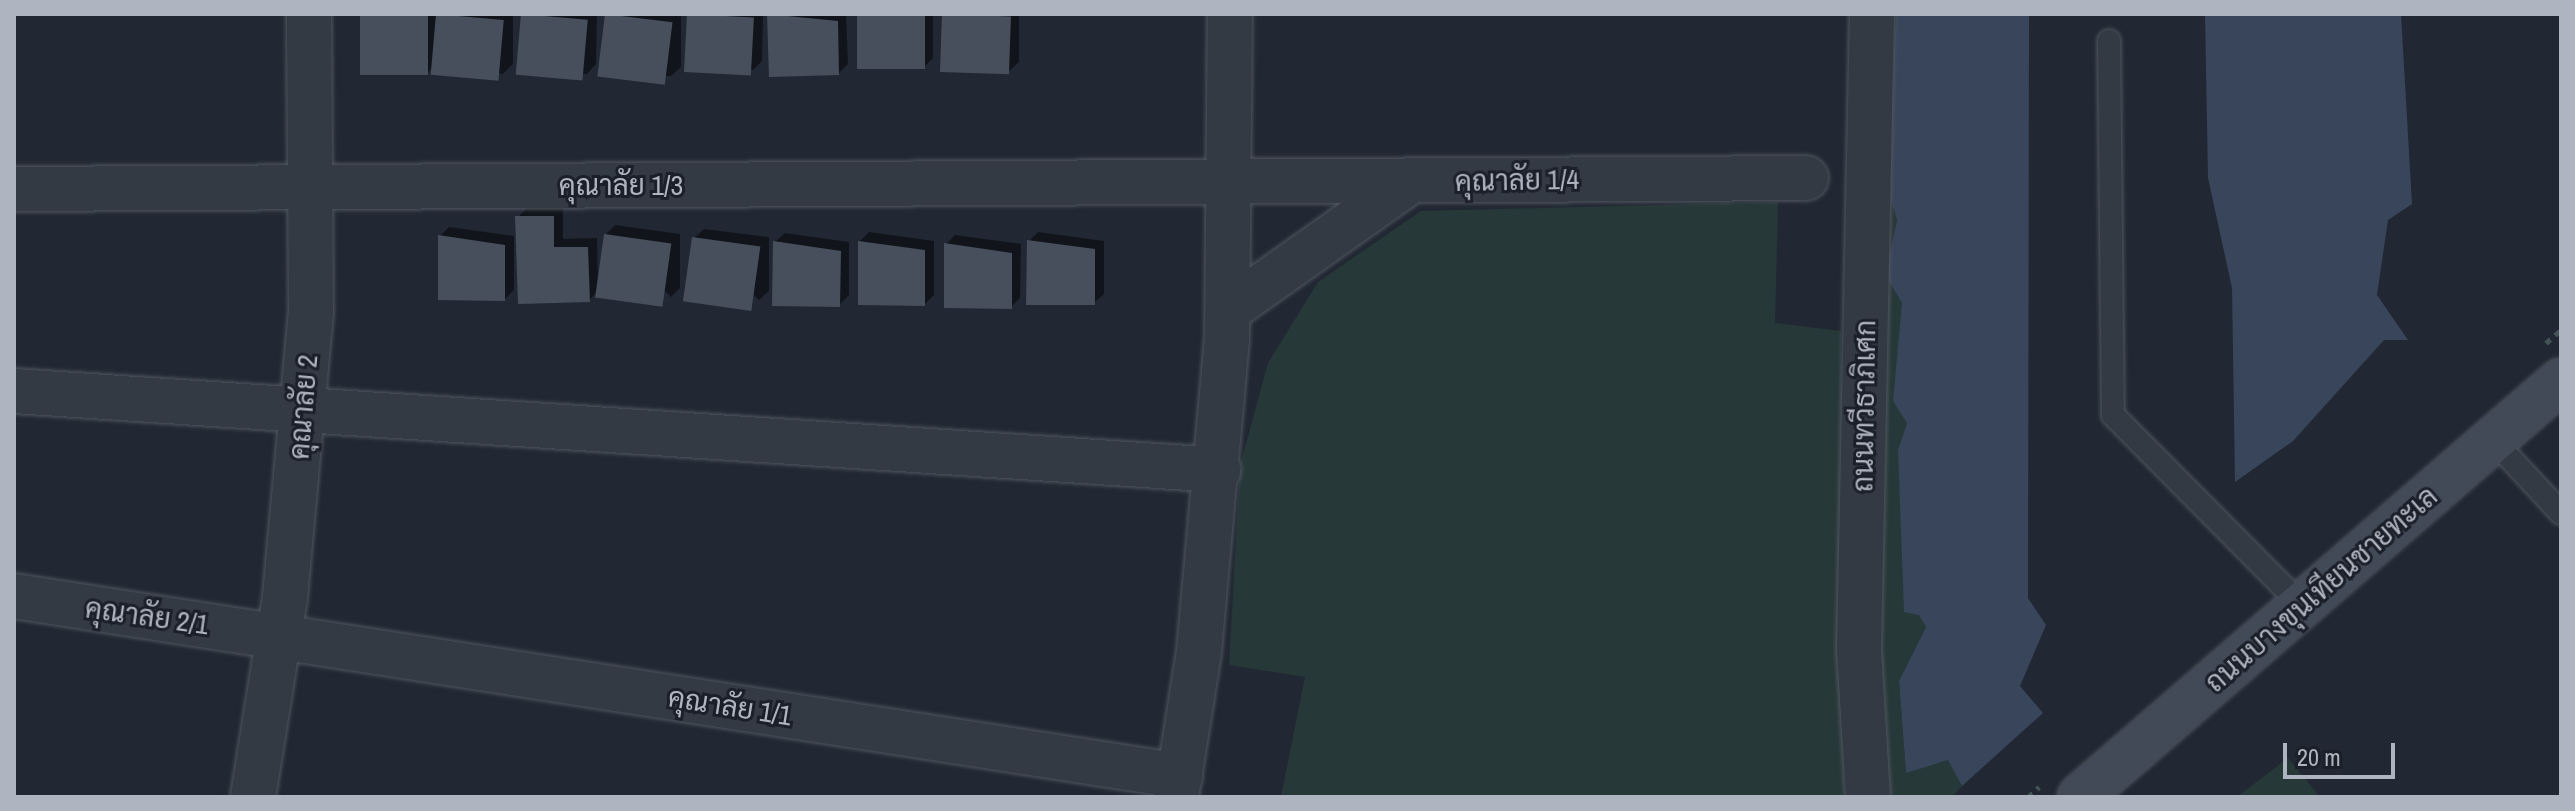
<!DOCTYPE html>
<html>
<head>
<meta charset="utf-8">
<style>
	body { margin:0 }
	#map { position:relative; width:2575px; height:811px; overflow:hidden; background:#212833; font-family:"Archivo Narrow",Sarabun,sans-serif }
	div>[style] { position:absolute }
	.green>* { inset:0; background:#273838 }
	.water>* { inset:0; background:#38455b }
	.shadow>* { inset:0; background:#0007 }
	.building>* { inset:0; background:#474f5d; transform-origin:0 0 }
	.path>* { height:5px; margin-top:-2.5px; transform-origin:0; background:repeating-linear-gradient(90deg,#445356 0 6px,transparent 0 12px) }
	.roads { filter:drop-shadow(0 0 2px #4f555f) drop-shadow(0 0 2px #4f555f) }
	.lane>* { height:22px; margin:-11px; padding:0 11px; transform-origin:11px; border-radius:11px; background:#343a44 }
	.street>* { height:44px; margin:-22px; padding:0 22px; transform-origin:22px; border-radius:22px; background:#343a44 }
	.secondary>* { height:44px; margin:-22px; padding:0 22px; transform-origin:22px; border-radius:22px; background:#424957 }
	span { translate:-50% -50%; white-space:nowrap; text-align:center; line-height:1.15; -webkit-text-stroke:6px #1a1f29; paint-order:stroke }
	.street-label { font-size:28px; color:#aeb5c1 }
	.frame { position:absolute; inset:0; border:16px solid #aeb5c1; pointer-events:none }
	.scale { position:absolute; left:2283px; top:743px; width:112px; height:36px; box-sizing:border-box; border:4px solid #aeb5c1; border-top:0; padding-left:10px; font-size:24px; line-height:28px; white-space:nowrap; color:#aeb5c1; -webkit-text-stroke:6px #1a1f29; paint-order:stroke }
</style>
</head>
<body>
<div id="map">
	<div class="green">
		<i style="clip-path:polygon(1875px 14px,1896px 14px,1887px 188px,1897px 220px,1885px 275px,1902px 303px,1907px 423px,1898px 451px,1926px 627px,1899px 681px,1906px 772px,1949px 760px,1962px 786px,1952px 797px,1880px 797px)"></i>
		<i style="clip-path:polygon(1778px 202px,1775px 323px,1841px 331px,1844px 797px,1281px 797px,1305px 677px,1229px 665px,1240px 466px,1268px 363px,1318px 282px,1421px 211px)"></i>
		<i style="clip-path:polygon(2288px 758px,2320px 797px,2237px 797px)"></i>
	</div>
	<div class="water">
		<i style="clip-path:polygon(1896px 14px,2029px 14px,2028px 598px,2046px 625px,2020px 686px,2043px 713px,1962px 786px,1948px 760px,1906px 773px,1899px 681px,1926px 627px,1919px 615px,1904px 612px,1898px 450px,1907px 423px,1893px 401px,1902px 303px,1885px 275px,1897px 220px,1887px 188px)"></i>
		<i style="clip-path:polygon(2205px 14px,2401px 14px,2412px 204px,2388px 220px,2377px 295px,2408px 340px,2384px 340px,2293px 441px,2235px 482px,2232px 288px,2208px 178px)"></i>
	</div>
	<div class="shadow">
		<i style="clip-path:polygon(368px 14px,513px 14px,513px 64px,503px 74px,438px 62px,427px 73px,362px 19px)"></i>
		<i style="clip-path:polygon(523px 14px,597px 14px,596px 64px,587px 74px,522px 73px)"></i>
		<i style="clip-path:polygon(606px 14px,681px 14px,681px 67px,671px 76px,606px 75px)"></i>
		<i style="clip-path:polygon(689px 14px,763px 14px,762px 61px,753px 70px,688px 70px)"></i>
		<i style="clip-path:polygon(769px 14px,846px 14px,848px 64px,838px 74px,771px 75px)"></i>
		<i style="clip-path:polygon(859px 14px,933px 14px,933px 58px,923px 68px)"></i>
		<i style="clip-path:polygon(944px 14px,1019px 14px,1019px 62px,1009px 71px,944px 70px)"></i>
		<i style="clip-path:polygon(563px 207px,563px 239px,597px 238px,598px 291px,589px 300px,518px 217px,527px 208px)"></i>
		<i style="clip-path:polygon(615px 225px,680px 234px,680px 288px,671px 297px,606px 234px)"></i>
		<i style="clip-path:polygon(449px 227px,514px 236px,514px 290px,505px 299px,440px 236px)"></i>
		<i style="clip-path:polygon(704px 229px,769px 237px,769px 291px,759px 300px,694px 238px)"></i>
		<i style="clip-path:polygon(869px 232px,934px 241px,934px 295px,925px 304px,860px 241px)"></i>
		<i style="clip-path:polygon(1038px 232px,1104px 241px,1104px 294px,1094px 303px,1029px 241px)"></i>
		<i style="clip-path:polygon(785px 233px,849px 242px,849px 295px,839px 305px,775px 242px)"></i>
		<i style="clip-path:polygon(955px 235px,1021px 244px,1020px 298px,1011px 307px,946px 244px)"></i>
	</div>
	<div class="building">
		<i style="left:428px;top:14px;width:61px;height:68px;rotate:90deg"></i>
		<i style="left:436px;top:14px;width:68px;height:61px;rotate:5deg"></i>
		<i style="left:521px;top:14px;width:67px;height:61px;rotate:5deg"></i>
		<i style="left:605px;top:14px;width:68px;height:63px;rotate:7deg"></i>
		<i style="left:687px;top:14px;width:67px;height:58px;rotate:3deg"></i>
		<i style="clip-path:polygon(767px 14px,838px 21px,839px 75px,769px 77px)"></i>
		<i style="left:857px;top:14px;width:68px;height:55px"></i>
		<i style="left:942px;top:14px;width:69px;height:58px;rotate:2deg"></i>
		<i style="clip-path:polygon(515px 216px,554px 216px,554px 247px,588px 247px,590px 302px,518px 304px)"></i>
		<i style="left:604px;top:234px;width:68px;height:64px;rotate:8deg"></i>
		<i style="clip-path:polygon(438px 235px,505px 245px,505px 301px,438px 300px)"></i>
		<i style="left:692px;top:237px;width:69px;height:65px;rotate:8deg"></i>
		<i style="clip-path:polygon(1027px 240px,1095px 249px,1095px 305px,1026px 305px)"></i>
		<i style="clip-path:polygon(773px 241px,841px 251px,840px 307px,772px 306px)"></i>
		<i style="clip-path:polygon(858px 241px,925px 250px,925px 306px,858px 305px)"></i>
		<i style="clip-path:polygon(944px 243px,1012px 253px,1012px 309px,944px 308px)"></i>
	</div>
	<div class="path">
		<i style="left:2546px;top:343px;width:20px;rotate:-41deg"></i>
		<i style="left:2028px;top:797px;width:15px;rotate:-42deg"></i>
	</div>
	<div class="roads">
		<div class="lane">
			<i style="left:2109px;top:41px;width:374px;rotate:89.4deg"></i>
			<i style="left:2113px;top:415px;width:269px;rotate:45.2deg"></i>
			<i style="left:2493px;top:440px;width:100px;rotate:47deg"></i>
		</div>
		<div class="street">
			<i style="left:14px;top:189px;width:1792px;rotate:-0.35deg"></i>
			<i style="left:1228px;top:310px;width:223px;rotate:-35.3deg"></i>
			<i style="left:14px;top:391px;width:1207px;rotate:3.75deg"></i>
			<i style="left:14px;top:596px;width:1180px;rotate:8.78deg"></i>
			<i style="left:253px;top:797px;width:203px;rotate:-80.9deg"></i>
			<i style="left:285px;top:597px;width:287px;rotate:-84.8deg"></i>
			<i style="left:311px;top:311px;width:297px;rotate:-90.4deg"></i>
			<i style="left:1176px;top:797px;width:147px;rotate:-81deg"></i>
			<i style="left:1199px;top:652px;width:313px;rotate:-84.9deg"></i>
			<i style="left:1227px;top:340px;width:326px;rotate:-89.5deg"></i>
			<i style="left:1868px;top:797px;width:148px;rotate:-93.5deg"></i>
			<i style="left:1859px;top:649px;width:635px;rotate:-88.83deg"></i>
		</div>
		<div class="secondary">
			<i style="left:2080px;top:797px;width:636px;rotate:-40.86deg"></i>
		</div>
	</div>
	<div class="street-label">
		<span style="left:1517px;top:180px;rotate:-1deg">คุณาลัย 1/4</span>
		<span style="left:621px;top:185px">คุณาลัย 1/3</span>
		<span style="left:1864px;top:406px;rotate:-89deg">ถนนทวีธาภิเศก</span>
		<span style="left:303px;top:407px;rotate:-85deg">คุณาลัย 2</span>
		<span style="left:2321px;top:589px;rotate:-41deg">ถนนบางขุนเทียนชายทะเล</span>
		<span style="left:147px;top:616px;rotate:8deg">คุณาลัย 2/1</span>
		<span style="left:730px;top:706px;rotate:9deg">คุณาลัย 1/1</span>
	</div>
	<div class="frame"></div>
	<div class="scale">20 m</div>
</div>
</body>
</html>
